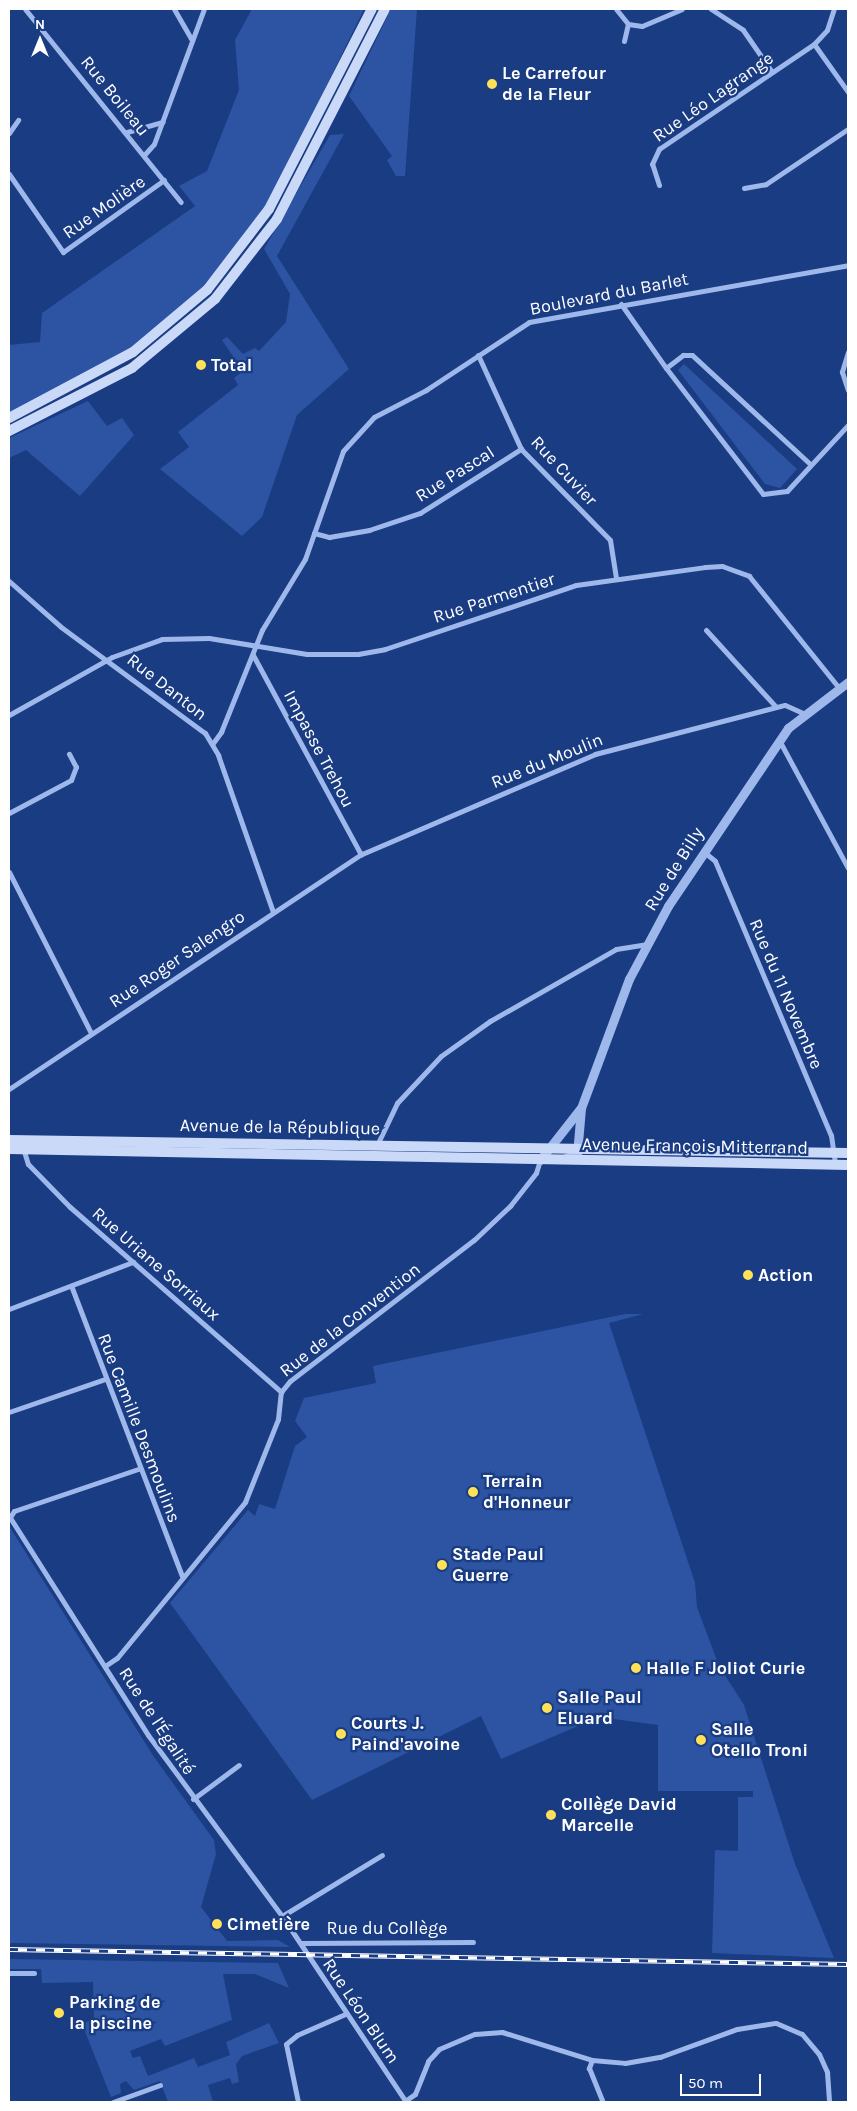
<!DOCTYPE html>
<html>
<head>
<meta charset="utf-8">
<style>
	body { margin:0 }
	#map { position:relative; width:857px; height:2111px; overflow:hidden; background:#1a3c83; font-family:Karla,sans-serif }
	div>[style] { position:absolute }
	.green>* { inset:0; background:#2c54a2 }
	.minor>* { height:5px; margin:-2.5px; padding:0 2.5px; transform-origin:2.5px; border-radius:2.5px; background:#9eb8eb }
	.tertiary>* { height:9px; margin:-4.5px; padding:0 4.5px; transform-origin:4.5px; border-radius:4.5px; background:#9eb8eb }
	.secondary>* { height:10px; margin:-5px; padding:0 5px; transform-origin:5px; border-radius:5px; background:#cad9f8 }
	.rail>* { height:5px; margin-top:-2.5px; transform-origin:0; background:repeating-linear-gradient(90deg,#1a3c83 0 9px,#fff 0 18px); box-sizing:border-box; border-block:1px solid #fff }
	.dots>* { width:14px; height:14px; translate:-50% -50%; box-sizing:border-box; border:2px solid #1a3c83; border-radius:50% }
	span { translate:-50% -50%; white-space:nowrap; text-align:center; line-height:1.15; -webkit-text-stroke:4.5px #1a3c83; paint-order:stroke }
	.poi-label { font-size:18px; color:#fff; font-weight:700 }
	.left { translate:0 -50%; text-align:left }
	.street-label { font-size:18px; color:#fff }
	.frame { position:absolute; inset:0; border:10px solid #fff; pointer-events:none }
	.north { position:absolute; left:15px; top:15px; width:50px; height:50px; -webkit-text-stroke:4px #1a3c83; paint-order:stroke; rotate:0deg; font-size:14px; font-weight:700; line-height:20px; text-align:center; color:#fff }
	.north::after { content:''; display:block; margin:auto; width:18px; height:22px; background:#fff; clip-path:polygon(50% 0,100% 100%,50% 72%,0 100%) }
	.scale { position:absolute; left:680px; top:2074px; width:81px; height:22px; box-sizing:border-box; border:2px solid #fff; border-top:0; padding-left:6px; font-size:15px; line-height:18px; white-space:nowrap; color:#fff; -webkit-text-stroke:4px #1a3c83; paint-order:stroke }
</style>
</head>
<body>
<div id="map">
	<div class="green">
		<i style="clip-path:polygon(252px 9px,364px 9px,277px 187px,241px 245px,193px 299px,123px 355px,9px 415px,9px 345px,40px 342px,42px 313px,195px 206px,179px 186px,207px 171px,239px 90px,235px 40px)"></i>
		<i style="clip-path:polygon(391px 9px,417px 9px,405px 176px,396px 176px,387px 160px,392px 156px,349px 96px)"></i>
		<i style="clip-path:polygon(344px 134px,277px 256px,349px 369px,297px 415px,262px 517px,242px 536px,160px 469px,189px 447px,178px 432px,238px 385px,234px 378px,243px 371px,222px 340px,227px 337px,243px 354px,255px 348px,259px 351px,286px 322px,290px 294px,264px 249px,330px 135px)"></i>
		<i style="clip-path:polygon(684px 364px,797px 469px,780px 488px,765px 484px,678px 370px)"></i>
		<i style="clip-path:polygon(88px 401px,107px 426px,122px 418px,134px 435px,80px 496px,26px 450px,9px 458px,9px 438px)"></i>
		<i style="clip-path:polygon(625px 1314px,643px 1314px,609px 1323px,695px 1583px,697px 1607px,719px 1666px,744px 1705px,795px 1864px,834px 1958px,712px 1953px,715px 1850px,738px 1851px,738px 1797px,753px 1797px,753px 1791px,658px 1791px,658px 1725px,599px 1717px,501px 1759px,481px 1716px,312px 1800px,170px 1603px,248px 1510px,255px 1516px,259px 1504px,275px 1509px,295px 1446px,307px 1437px,295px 1421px,304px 1398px,376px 1383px,373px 1366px)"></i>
		<i style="clip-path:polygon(9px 1526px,154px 1757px,214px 1840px,216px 1854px,201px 1907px,227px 1941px,278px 1940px,290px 1947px,9px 1943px)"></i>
		<i style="clip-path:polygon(9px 1959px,278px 1963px,289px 1988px,255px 1974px,223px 1974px,232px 2020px,165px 2046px,161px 2039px,130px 2051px,133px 2058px,140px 2056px,148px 2076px,194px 2058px,198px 2067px,230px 2055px,226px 2042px,269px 2023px,279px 2043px,242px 2056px,236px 2064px,239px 2082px,232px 2084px,230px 2078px,208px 2085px,213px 2102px,168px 2102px,160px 2081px,134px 2090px,126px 2081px,120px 2084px,121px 2093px,111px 2097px,82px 2024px,94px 2019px,93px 1982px,42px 1983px,41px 1969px,9px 1969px)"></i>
	</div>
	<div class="minor">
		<i style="left:25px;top:9px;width:248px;rotate:51.1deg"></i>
		<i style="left:174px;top:9px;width:36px;rotate:60deg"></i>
		<i style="left:616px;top:9px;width:19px;rotate:51deg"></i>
		<i style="left:628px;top:24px;width:14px;rotate:8deg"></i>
		<i style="left:642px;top:26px;width:43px;rotate:-23deg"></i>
		<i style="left:711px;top:9px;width:38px;rotate:33deg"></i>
		<i style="left:743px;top:30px;width:51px;rotate:55.4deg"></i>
		<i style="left:624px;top:41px;width:17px;rotate:-77deg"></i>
		<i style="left:814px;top:44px;width:59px;rotate:54.7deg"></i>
		<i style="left:127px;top:132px;width:37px;rotate:-16deg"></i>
		<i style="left:9px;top:133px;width:16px;rotate:-55deg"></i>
		<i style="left:145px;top:154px;width:13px;rotate:-48deg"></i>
		<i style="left:154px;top:144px;width:144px;rotate:-69.7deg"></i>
		<i style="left:9px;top:174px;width:95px;rotate:55.3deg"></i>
		<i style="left:63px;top:252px;width:124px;rotate:-35.5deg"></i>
		<i style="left:659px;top:185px;width:22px;rotate:-108deg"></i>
		<i style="left:652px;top:164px;width:17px;rotate:-65deg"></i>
		<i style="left:659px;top:149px;width:187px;rotate:-34.1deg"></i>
		<i style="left:814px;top:44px;width:19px;rotate:-47deg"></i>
		<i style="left:827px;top:30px;width:22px;rotate:-72deg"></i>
		<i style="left:744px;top:188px;width:22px;rotate:-10deg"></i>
		<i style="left:766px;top:184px;width:99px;rotate:-33.9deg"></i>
		<i style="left:621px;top:304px;width:78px;rotate:54.9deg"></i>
		<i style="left:848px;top:352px;width:21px;rotate:107deg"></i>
		<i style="left:842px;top:372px;width:19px;rotate:72deg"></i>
		<i style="left:478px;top:355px;width:103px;rotate:65.4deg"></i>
		<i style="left:521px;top:449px;width:127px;rotate:45.6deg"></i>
		<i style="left:610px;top:540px;width:37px;rotate:81deg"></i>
		<i style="left:809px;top:463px;width:159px;rotate:-137.3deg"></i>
		<i style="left:692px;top:355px;width:9px;rotate:180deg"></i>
		<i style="left:683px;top:355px;width:21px;rotate:143deg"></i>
		<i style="left:666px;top:368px;width:159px;rotate:52.4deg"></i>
		<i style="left:763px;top:494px;width:24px;rotate:-7deg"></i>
		<i style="left:787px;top:491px;width:90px;rotate:-47.3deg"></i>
		<i style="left:314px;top:533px;width:16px;rotate:15deg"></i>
		<i style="left:329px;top:537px;width:41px;rotate:-9.9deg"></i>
		<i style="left:369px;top:530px;width:54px;rotate:-18.4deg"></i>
		<i style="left:420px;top:513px;width:120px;rotate:-32.4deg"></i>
		<i style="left:9px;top:581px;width:69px;rotate:41.5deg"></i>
		<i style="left:61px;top:627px;width:179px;rotate:36.4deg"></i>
		<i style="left:205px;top:733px;width:26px;rotate:59deg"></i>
		<i style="left:218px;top:755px;width:166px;rotate:70.7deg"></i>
		<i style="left:706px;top:630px;width:104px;rotate:47.7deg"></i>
		<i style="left:253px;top:655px;width:227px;rotate:61.6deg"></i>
		<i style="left:9px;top:715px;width:118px;rotate:-29.4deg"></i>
		<i style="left:112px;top:657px;width:53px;rotate:-19.8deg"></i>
		<i style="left:162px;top:639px;width:47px;rotate:-1.2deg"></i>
		<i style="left:209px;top:638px;width:99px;rotate:9.3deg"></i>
		<i style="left:307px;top:654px;width:51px"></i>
		<i style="left:358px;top:654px;width:27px;rotate:-10deg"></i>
		<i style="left:385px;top:649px;width:201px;rotate:-18.5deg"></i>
		<i style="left:576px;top:585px;width:130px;rotate:-7.9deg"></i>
		<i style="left:705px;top:567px;width:17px;rotate:-3deg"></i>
		<i style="left:722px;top:566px;width:29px;rotate:20deg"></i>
		<i style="left:749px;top:576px;width:145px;rotate:51.2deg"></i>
		<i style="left:779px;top:740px;width:145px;rotate:61.7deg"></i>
		<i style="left:213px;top:743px;width:14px;rotate:-54deg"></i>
		<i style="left:221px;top:732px;width:110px;rotate:-68.1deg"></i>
		<i style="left:262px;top:630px;width:83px;rotate:-58.8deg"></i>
		<i style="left:305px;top:559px;width:114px;rotate:-70.6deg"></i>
		<i style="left:343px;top:451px;width:46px;rotate:-47.6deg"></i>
		<i style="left:374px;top:417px;width:59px;rotate:-27.4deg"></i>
		<i style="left:426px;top:390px;width:123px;rotate:-33.4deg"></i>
		<i style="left:529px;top:322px;width:324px;rotate:-10.1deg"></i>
		<i style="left:9px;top:813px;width:70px;rotate:-28deg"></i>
		<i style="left:71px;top:780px;width:14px;rotate:-69deg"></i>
		<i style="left:76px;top:767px;width:15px;rotate:-118deg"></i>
		<i style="left:704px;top:852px;width:14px;rotate:39deg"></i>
		<i style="left:715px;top:861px;width:298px;rotate:67.1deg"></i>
		<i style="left:831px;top:1135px;width:29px;rotate:82deg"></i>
		<i style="left:9px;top:872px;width:181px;rotate:63deg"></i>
		<i style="left:9px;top:1089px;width:424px;rotate:-33.7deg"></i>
		<i style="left:362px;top:854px;width:254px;rotate:-23.2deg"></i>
		<i style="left:595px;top:754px;width:196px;rotate:-14.5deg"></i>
		<i style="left:785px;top:705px;width:22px;rotate:24deg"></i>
		<i style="left:377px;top:1145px;width:47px;rotate:-64.5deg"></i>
		<i style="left:397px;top:1103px;width:64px;rotate:-46.9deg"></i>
		<i style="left:441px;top:1056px;width:60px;rotate:-35.5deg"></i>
		<i style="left:490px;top:1021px;width:145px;rotate:-29.7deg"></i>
		<i style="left:616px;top:949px;width:32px;rotate:-9deg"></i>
		<i style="left:23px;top:1148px;width:17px;rotate:73deg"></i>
		<i style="left:28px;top:1164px;width:60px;rotate:45.7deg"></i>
		<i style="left:70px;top:1207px;width:281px;rotate:41.2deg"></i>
		<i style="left:72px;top:1288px;width:308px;rotate:69.1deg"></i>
		<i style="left:9px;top:1309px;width:133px;rotate:-20.8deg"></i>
		<i style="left:9px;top:1412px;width:102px;rotate:-19deg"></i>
		<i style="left:9px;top:1516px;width:259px;rotate:57.6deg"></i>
		<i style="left:148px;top:1735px;width:225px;rotate:53.5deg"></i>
		<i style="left:282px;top:1916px;width:224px;rotate:56.3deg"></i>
		<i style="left:10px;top:1517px;width:7px;rotate:-56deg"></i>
		<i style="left:14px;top:1511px;width:131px;rotate:-18.7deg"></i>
		<i style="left:105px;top:1666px;width:14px;rotate:-34deg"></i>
		<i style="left:117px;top:1658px;width:202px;rotate:-50.6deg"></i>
		<i style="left:245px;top:1502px;width:89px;rotate:-68.3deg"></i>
		<i style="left:278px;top:1419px;width:27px;rotate:-84deg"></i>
		<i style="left:281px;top:1392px;width:14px;rotate:-51deg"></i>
		<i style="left:290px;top:1381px;width:232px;rotate:-37.5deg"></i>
		<i style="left:474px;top:1240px;width:50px;rotate:-43.4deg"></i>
		<i style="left:510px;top:1206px;width:42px;rotate:-51.8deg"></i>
		<i style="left:536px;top:1173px;width:14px;rotate:-73deg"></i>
		<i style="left:193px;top:1799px;width:57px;rotate:-36.5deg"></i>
		<i style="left:282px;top:1916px;width:117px;rotate:-31.4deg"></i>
		<i style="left:301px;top:1943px;width:172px;rotate:-0.3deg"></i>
		<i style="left:9px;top:1973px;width:25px"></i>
		<i style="left:592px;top:2060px;width:9px;rotate:111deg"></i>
		<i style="left:589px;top:2068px;width:37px;rotate:68deg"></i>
		<i style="left:405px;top:2101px;width:12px;rotate:-35deg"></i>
		<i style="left:415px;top:2094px;width:35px;rotate:-68deg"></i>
		<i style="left:428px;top:2061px;width:16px;rotate:-47deg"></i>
		<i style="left:439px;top:2049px;width:39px;rotate:-23deg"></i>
		<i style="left:475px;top:2034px;width:27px;rotate:-4deg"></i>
		<i style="left:502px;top:2032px;width:94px;rotate:17.3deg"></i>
		<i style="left:592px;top:2060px;width:33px;rotate:5deg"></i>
		<i style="left:625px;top:2063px;width:36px;rotate:-10deg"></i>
		<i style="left:660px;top:2057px;width:82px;rotate:-20deg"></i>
		<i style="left:737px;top:2029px;width:39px;rotate:-9deg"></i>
		<i style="left:776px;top:2023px;width:28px;rotate:23deg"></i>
		<i style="left:802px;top:2034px;width:26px;rotate:50deg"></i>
		<i style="left:819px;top:2054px;width:20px;rotate:66deg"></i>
		<i style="left:827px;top:2072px;width:30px;rotate:86deg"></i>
		<i style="left:113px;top:2102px;width:50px;rotate:-19.9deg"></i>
		<i style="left:298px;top:2102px;width:59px;rotate:-101.7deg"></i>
		<i style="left:286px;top:2044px;width:14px;rotate:-39deg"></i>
		<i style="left:297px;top:2035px;width:52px;rotate:-23.6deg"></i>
	</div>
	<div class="tertiary">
		<i style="left:563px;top:1159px;width:15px;rotate:-20deg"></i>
		<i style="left:577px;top:1154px;width:46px;rotate:-85deg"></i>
		<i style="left:581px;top:1108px;width:138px;rotate:-69.6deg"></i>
		<i style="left:629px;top:979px;width:83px;rotate:-61.9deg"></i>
		<i style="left:668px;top:906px;width:215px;rotate:-56deg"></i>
		<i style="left:788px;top:728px;width:76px;rotate:-37.5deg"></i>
		<i style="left:540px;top:1160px;width:65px;rotate:-51.9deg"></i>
	</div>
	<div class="secondary">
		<i style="left:9px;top:418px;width:140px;rotate:-28deg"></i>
		<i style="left:133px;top:352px;width:97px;rotate:-40deg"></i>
		<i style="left:207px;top:290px;width:102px;rotate:-52.6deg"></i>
		<i style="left:269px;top:209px;width:225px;rotate:-62.8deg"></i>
		<i style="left:9px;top:431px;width:138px;rotate:-27.1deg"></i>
		<i style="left:132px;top:368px;width:108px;rotate:-39.7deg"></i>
		<i style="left:215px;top:299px;width:101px;rotate:-52.2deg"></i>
		<i style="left:277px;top:219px;width:236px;rotate:-62.8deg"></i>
		<i style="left:9px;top:1140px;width:839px;rotate:0.89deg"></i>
		<i style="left:9px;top:1149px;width:839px;rotate:1.09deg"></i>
	</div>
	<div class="rail">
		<i style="left:9px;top:1949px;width:839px;rotate:1.02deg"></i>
	</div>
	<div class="dots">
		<i style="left:492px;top:84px;background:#fee059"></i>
		<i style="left:201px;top:365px;background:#fee059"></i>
		<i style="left:748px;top:1275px;background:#fee059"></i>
		<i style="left:473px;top:1492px;background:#fee059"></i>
		<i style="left:442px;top:1565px;background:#fee059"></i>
		<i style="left:636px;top:1668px;background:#fee059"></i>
		<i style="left:547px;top:1708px;background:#fee059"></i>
		<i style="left:341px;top:1734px;background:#fee059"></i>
		<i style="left:701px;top:1740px;background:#fee059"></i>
		<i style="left:551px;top:1815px;background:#fee059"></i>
		<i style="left:217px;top:1924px;background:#fee059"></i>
		<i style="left:59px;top:2013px;background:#fee059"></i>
	</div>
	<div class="poi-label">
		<span class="left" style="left:502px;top:84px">Le Carrefour<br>de la Fleur</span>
		<span class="left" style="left:211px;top:365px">Total</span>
		<span class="left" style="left:758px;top:1275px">Action</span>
		<span class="left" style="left:483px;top:1492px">Terrain<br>d'Honneur</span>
		<span class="left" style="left:452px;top:1565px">Stade Paul<br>Guerre</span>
		<span class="left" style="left:646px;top:1668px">Halle F Joliot Curie</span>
		<span class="left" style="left:557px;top:1708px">Salle Paul<br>Eluard</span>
		<span class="left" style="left:351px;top:1734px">Courts J.<br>Paind'avoine</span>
		<span class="left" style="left:711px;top:1740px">Salle<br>Otello Troni</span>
		<span class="left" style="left:561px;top:1815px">Collège David<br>Marcelle</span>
		<span class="left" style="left:227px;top:1924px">Cimetière</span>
		<span class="left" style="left:69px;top:2013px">Parking de<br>la piscine</span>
	</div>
	<div class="street-label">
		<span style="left:115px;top:96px;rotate:51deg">Rue Boileau</span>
		<span style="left:713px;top:97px;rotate:-35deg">Rue Léo Lagrange</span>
		<span style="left:104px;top:207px;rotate:-35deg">Rue Molière</span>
		<span style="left:609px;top:294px;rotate:-11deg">Boulevard du Barlet</span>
		<span style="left:564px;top:471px;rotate:47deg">Rue Cuvier</span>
		<span style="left:455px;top:474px;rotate:-32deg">Rue Pascal</span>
		<span style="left:494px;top:598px;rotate:-18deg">Rue Parmentier</span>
		<span style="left:167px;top:687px;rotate:38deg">Rue Danton</span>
		<span style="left:319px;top:749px;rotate:62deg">Impasse Trehou</span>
		<span style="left:547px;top:761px;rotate:-22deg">Rue du Moulin</span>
		<span style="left:674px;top:869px;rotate:-58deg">Rue de Billy</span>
		<span style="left:177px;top:959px;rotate:-34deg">Rue Roger Salengro</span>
		<span style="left:786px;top:994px;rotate:67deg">Rue du 11 Novembre</span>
		<span style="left:280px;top:1127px;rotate:1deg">Avenue de la République</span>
		<span style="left:695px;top:1146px;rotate:1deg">Avenue François Mitterrand</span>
		<span style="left:156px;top:1264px;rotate:41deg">Rue Uriane Sorriaux</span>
		<span style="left:350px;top:1320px;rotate:-38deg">Rue de la Convention</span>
		<span style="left:139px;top:1428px;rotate:69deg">Rue Camille Desmoulins</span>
		<span style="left:157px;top:1721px;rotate:57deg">Rue de l'Égalité</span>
		<span style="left:387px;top:1928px">Rue du Collège</span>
		<span style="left:361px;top:2011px;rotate:56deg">Rue Léon Blum</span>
	</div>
	<div class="frame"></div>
	<div class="north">N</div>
	<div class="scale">50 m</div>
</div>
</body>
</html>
